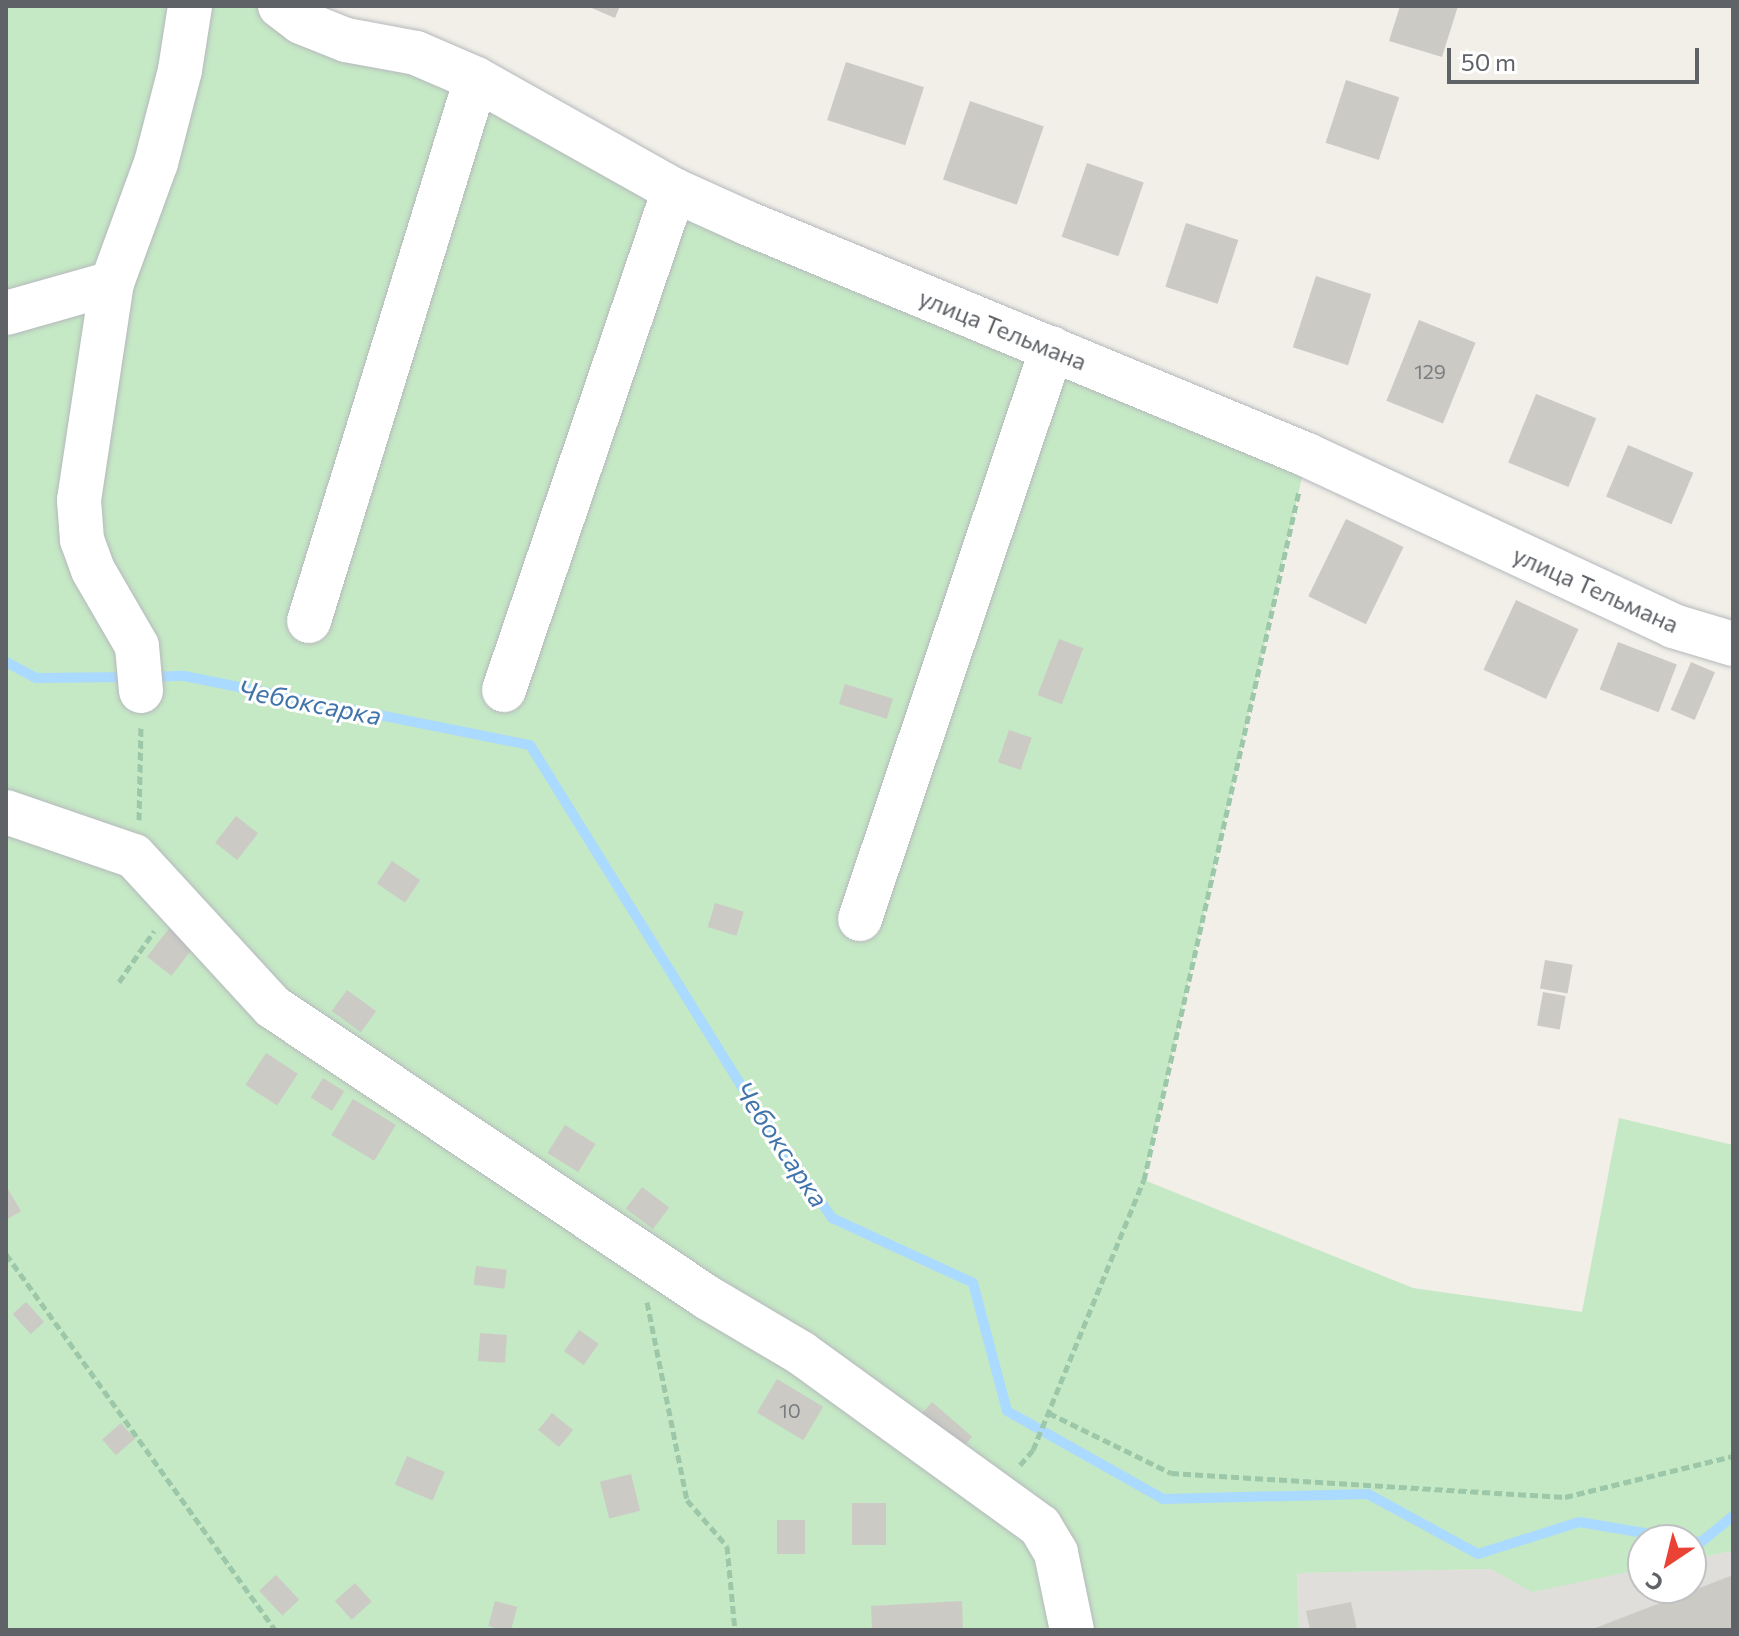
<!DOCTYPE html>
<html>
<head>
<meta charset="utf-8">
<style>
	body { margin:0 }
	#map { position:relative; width:1739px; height:1636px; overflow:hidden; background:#f1efe8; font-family:Commissioner,sans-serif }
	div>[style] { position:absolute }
	.industrial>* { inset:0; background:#e0deda }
	.green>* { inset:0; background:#c5e8c5 }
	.stream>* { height:10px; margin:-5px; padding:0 5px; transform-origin:5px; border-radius:5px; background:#aadaff }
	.building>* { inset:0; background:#cccac5; transform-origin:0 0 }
	.path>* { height:5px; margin-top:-2.5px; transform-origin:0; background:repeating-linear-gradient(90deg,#9cc7a9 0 8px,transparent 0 12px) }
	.roads { filter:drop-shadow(0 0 2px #b5b8bc) drop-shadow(0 0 2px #b5b8bc) }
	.minor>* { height:44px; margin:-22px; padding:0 22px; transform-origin:22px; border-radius:22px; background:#fff }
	span { translate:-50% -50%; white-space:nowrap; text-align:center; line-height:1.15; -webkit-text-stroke:6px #fff; paint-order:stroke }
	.number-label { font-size:20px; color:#7a7d7f }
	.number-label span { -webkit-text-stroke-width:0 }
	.street-label { font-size:24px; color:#5f6368 }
	.water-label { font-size:26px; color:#4174aa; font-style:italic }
	.frame { position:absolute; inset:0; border:8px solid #5f6368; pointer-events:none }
	.north { position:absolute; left:1627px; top:1524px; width:80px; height:80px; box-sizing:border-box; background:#fff; border:2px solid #bfc1c3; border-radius:50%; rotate:215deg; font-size:22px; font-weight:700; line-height:32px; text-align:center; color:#5f6368 }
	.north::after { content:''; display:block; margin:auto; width:28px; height:36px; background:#ea4335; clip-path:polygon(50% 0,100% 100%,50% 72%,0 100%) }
	.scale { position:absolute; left:1447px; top:48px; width:252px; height:36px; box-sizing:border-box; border:4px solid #5f6368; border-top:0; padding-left:10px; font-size:24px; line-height:28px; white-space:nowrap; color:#5f6368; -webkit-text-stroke:6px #fff; paint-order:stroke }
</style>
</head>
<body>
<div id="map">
	<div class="industrial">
		<i style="clip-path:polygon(1733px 1551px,1733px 1630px,1299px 1630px,1297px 1573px,1491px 1569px,1532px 1591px,1643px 1569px,1643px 1588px,1691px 1588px,1691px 1559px)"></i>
	</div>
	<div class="green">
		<i style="clip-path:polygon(6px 6px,280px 6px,1307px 455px,1144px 1180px,1413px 1288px,1582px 1312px,1619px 1118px,1733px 1145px,1733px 1551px,1691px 1559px,1691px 1540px,1643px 1540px,1643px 1569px,1532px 1592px,1491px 1569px,1297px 1573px,1299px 1630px,6px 1630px)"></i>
	</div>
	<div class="stream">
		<i style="left:6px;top:662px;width:34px;rotate:28deg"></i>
		<i style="left:36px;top:678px;width:93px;rotate:-0.6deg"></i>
		<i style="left:149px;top:677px;width:35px;rotate:-2deg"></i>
		<i style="left:184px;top:676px;width:353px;rotate:11.3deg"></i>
		<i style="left:530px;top:745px;width:399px;rotate:58.2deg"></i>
		<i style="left:740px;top:1084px;width:163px;rotate:55.5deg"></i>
		<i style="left:832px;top:1218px;width:155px;rotate:24.7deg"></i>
		<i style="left:973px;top:1283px;width:132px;rotate:75.1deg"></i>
		<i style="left:1007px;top:1411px;width:179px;rotate:29.4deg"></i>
		<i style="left:1163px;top:1499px;width:205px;rotate:-1.4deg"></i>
		<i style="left:1368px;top:1494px;width:125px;rotate:28.6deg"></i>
		<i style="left:1478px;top:1554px;width:106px;rotate:-17.6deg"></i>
		<i style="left:1579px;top:1522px;width:109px;rotate:9.5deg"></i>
		<i style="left:1691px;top:1541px;width:10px;rotate:6deg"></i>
		<i style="left:1701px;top:1542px;width:41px;rotate:-39.1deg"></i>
	</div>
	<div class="building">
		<i style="clip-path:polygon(587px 6px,620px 6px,615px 18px)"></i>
		<i style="clip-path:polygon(1400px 6px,1458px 6px,1442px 57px,1389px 41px)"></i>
		<i style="left:846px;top:62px;width:82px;height:61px;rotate:18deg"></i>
		<i style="left:1346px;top:80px;width:56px;height:66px;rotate:18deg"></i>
		<i style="left:970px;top:101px;width:78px;height:83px;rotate:19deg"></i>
		<i style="left:1087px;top:163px;width:60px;height:78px;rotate:19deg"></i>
		<i style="left:1186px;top:223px;width:55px;height:67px;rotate:18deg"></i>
		<i style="left:1316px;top:276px;width:58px;height:75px;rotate:18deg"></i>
		<i style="left:1419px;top:320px;width:61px;height:87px;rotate:22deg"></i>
		<i style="left:1536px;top:394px;width:65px;height:74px;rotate:22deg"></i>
		<i style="left:1628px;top:445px;width:71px;height:56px;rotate:23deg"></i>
		<i style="left:1346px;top:519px;width:64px;height:86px;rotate:26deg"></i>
		<i style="left:1516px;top:600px;width:69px;height:77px;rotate:25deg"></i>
		<i style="left:1059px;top:639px;width:26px;height:60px;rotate:21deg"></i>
		<i style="left:1618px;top:642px;width:63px;height:51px;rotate:21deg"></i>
		<i style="left:1691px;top:662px;width:26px;height:52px;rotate:23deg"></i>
		<i style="left:845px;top:684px;width:50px;height:21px;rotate:17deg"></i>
		<i style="left:1009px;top:730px;width:24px;height:34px;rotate:19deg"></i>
		<i style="left:236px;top:816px;width:28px;height:34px;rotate:38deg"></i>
		<i style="left:392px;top:861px;width:34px;height:27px;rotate:34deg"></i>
		<i style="left:715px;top:903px;width:30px;height:25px;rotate:17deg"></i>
		<i style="left:171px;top:926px;width:31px;height:39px;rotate:38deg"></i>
		<i style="left:1545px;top:960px;width:28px;height:29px;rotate:10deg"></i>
		<i style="left:347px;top:990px;width:36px;height:26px;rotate:36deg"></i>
		<i style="left:1543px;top:992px;width:23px;height:34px;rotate:10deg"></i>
		<i style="left:266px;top:1053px;width:38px;height:38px;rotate:33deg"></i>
		<i style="left:323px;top:1078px;width:25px;height:23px;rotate:32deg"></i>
		<i style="left:353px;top:1099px;width:50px;height:42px;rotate:31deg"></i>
		<i style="left:565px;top:1125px;width:36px;height:33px;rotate:32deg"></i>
		<i style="clip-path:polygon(6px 1186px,21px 1211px,6px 1220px)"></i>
		<i style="left:642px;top:1187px;width:34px;height:27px;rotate:37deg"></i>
		<i style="left:476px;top:1266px;width:31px;height:19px;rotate:7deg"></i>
		<i style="left:26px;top:1302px;width:27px;height:18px;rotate:48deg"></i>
		<i style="left:579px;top:1330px;width:24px;height:26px;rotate:35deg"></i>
		<i style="left:480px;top:1333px;width:27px;height:28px;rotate:4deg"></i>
		<i style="left:777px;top:1379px;width:54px;height:39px;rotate:31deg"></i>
		<i style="left:932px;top:1402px;width:53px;height:32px;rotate:41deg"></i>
		<i style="left:552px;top:1413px;width:27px;height:22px;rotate:39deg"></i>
		<i style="left:121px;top:1423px;width:21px;height:25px;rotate:49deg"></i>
		<i style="left:407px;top:1456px;width:41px;height:31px;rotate:23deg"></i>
		<i style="left:631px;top:1474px;width:38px;height:32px;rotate:76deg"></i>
		<i style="left:852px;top:1503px;width:34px;height:42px"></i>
		<i style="left:777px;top:1520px;width:28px;height:34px"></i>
		<i style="left:276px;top:1575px;width:34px;height:23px;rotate:47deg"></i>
		<i style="clip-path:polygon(1733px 1575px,1733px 1630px,1590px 1630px)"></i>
		<i style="left:355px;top:1583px;width:25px;height:27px;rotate:48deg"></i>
		<i style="left:495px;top:1601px;width:23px;height:26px;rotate:15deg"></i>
		<i style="clip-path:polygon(962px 1601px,963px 1630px,872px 1630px,871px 1606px)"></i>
		<i style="clip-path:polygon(1351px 1602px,1357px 1630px,1310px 1630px,1306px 1611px)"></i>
	</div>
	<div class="path">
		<i style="left:139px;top:820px;width:94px;rotate:-88.8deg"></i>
		<i style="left:119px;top:982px;width:62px;rotate:-55.5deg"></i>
		<i style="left:6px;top:1254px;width:462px;rotate:54.4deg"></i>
		<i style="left:647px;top:1302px;width:202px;rotate:78.6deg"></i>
		<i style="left:687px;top:1500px;width:61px;rotate:49deg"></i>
		<i style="left:727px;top:1546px;width:84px;rotate:84.6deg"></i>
		<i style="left:1049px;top:1413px;width:136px;rotate:26.2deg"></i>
		<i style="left:1171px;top:1473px;width:395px;rotate:3.5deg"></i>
		<i style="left:1565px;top:1497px;width:173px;rotate:-13.7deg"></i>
		<i style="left:1020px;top:1465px;width:20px;rotate:-49deg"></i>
		<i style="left:1033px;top:1450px;width:292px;rotate:-67.7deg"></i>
		<i style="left:1144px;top:1180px;width:706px;rotate:-77.32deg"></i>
	</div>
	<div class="roads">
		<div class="minor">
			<i style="left:280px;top:6px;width:26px;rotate:37deg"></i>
			<i style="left:301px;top:22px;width:48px;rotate:21.8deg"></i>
			<i style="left:346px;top:40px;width:71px;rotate:10.5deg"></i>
			<i style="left:416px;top:53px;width:65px;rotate:23.4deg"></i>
			<i style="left:476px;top:79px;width:227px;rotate:29.3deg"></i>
			<i style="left:674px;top:190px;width:80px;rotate:24.3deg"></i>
			<i style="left:747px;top:223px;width:606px;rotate:22.5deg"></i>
			<i style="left:1307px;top:455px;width:404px;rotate:25deg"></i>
			<i style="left:1673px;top:626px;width:63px;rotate:16.7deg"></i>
			<i style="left:6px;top:313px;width:110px;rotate:-15.8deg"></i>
			<i style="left:309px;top:621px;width:567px;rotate:-72.87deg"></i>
			<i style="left:504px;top:690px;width:528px;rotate:-71.22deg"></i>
			<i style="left:141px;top:691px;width:45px;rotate:-95.1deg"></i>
			<i style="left:137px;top:646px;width:88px;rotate:-120.1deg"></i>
			<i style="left:93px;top:570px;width:32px;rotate:-110deg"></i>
			<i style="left:82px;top:540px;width:40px;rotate:-94.3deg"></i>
			<i style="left:79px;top:500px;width:219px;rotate:-81.4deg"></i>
			<i style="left:112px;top:283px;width:128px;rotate:-69.9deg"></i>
			<i style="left:156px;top:163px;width:96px;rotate:-75.5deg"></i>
			<i style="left:180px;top:70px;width:65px;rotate:-81.1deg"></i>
			<i style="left:6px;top:812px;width:135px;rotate:19deg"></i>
			<i style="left:134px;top:856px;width:205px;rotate:47.4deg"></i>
			<i style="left:273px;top:1007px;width:523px;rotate:33.78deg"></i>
			<i style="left:708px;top:1298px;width:108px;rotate:30.6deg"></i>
			<i style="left:801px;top:1353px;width:295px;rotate:35.9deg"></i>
			<i style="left:1040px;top:1526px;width:31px;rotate:59deg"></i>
			<i style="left:1056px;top:1553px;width:79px;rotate:78.3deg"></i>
			<i style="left:860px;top:919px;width:602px;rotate:-71.41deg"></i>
		</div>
	</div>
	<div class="number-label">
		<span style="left:1430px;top:371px">129</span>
		<span style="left:790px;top:1410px">10</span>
	</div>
	<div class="street-label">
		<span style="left:1003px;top:329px;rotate:22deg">улица Тельмана</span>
		<span style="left:1596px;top:589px;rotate:24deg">улица Тельмана</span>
	</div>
	<div class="water-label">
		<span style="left:310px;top:702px;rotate:11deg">Чебоксарка</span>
		<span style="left:782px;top:1144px;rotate:56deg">Чебоксарка</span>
	</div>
	<div class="frame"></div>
	<div class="north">С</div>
	<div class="scale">50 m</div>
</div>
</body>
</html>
